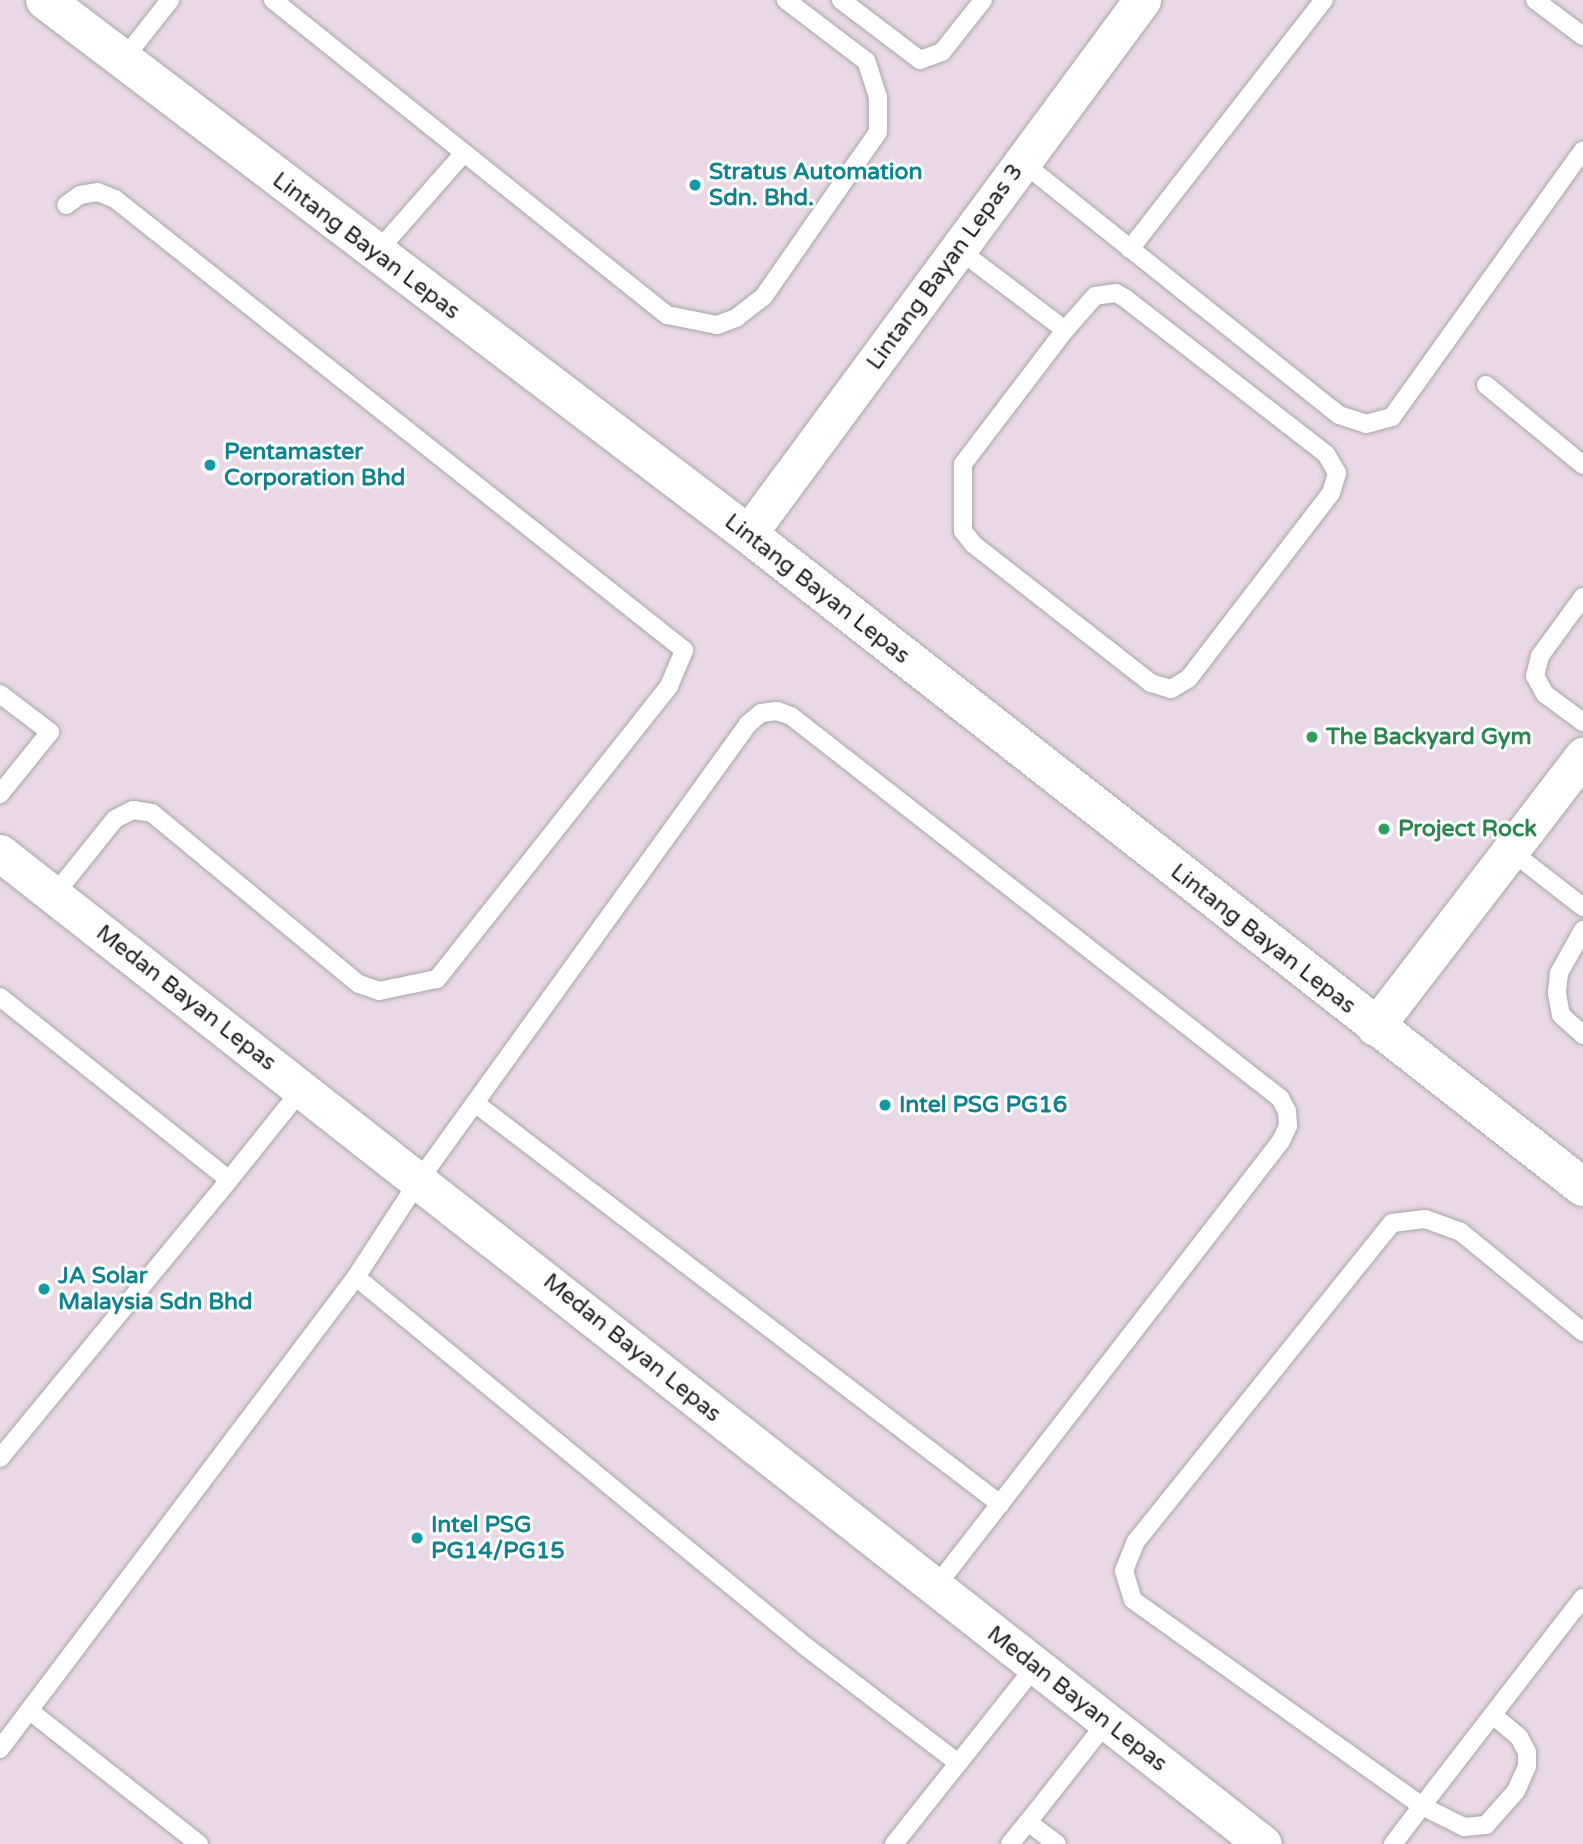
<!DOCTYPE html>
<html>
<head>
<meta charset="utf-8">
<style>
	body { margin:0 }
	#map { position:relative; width:1583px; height:1844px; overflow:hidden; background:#f1eee7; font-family:"Varela Round",sans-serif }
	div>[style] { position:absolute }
	.industrial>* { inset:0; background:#ead8e6; transform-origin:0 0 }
	.roads { filter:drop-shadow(0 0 2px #a7a7a7) drop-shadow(0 0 2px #a7a7a7) }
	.service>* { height:18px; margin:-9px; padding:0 9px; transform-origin:9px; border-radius:9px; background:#fff }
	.minor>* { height:37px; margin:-18.5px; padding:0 18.5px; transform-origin:18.5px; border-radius:18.5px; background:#fff }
	.tertiary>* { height:38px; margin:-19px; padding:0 19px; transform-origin:19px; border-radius:19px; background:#fff }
	.dots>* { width:19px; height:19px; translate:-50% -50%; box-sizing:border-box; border:4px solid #fff; border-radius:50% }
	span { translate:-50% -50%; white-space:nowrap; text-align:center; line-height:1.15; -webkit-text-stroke:6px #fff; paint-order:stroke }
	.culture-label { font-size:23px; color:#0d838f; font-weight:700 }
	.left { translate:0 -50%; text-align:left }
	.street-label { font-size:23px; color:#202020 }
	.leisure-label { font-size:23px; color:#27864d; font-weight:700 }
</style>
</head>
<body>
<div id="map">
	<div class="industrial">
		<i style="left:0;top:0;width:1583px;height:1844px"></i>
	</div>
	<div class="roads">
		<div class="service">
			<i style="left:273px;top:0;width:504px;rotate:38.64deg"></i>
			<i style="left:667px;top:315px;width:51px;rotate:11.3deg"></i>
			<i style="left:717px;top:325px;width:20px;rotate:-20deg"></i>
			<i style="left:736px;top:318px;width:36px;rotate:-38deg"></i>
			<i style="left:764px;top:296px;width:200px;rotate:-55.2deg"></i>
			<i style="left:878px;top:132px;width:35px;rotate:-90deg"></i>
			<i style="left:878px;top:97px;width:38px;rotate:-108deg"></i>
			<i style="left:866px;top:61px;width:101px;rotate:-142.7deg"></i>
			<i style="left:841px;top:0;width:99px;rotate:37.2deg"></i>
			<i style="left:920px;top:60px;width:23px;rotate:-20deg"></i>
			<i style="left:942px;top:52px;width:66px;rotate:-51.7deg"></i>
			<i style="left:1535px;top:0;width:60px;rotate:36.9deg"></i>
			<i style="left:122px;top:61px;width:78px;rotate:-51.8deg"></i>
			<i style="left:1022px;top:162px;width:406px;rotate:38.6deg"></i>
			<i style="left:1339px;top:415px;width:28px;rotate:18deg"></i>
			<i style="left:1366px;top:424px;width:27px;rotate:-15deg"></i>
			<i style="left:1392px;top:417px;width:328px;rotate:-54.4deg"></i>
			<i style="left:958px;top:249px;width:134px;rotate:37.1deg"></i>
			<i style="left:1065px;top:330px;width:168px;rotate:127.3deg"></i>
			<i style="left:963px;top:464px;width:67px;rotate:90deg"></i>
			<i style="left:963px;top:531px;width:16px;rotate:52deg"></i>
			<i style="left:973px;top:544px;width:226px;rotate:38deg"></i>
			<i style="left:1151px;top:683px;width:21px;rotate:17deg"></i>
			<i style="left:1171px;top:689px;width:21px;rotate:-31deg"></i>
			<i style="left:1189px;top:678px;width:233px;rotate:-52.5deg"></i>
			<i style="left:1331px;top:493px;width:21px;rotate:-73deg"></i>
			<i style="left:1337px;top:473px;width:22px;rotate:-120deg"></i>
			<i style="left:1326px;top:454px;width:254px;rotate:-142.2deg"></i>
			<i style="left:1125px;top:298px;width:10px;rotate:-151deg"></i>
			<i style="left:1116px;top:293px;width:21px;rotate:172deg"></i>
			<i style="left:1095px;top:296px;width:45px;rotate:131.4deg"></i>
			<i style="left:1130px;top:249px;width:316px;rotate:-52.1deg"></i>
			<i style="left:376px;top:253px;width:130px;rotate:-48.7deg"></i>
			<i style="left:1486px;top:385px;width:126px;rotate:39.5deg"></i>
			<i style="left:1583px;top:597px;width:73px;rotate:126.1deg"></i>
			<i style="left:1540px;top:656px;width:21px;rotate:104deg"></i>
			<i style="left:1535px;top:676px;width:21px;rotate:61deg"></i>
			<i style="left:1545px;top:694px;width:47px;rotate:36.4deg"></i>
			<i style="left:0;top:694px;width:63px;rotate:37.2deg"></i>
			<i style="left:50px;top:732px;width:80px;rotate:128.9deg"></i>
			<i style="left:1511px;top:851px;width:91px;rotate:37.9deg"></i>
			<i style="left:54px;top:895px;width:97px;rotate:-51.2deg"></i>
			<i style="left:115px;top:819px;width:20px;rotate:-27deg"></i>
			<i style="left:133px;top:810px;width:19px;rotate:9deg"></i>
			<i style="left:152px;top:813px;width:268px;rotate:39.6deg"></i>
			<i style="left:359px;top:984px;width:21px;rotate:19deg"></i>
			<i style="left:379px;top:991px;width:59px;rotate:-11.7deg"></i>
			<i style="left:437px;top:979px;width:374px;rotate:-51.6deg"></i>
			<i style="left:669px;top:686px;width:39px;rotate:-67deg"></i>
			<i style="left:684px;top:650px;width:726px;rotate:-141.6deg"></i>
			<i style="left:115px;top:199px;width:18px;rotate:-158deg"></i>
			<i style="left:98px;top:192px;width:18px;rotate:171deg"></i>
			<i style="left:80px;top:195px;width:17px;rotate:144deg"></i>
			<i style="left:1583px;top:930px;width:49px;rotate:119.2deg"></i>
			<i style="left:1559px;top:973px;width:20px;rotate:96deg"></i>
			<i style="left:1557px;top:993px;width:22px;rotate:80deg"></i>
			<i style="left:1561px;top:1015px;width:30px;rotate:42deg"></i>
			<i style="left:0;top:997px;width:293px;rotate:38.6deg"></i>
			<i style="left:229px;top:1180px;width:117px;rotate:-51.3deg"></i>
			<i style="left:475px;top:1103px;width:661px;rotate:37.37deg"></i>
			<i style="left:356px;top:1277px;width:581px;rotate:39.41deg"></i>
			<i style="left:805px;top:1646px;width:193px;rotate:37.4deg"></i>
			<i style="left:1583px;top:1332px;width:158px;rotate:-140.7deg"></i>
			<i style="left:1461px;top:1232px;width:38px;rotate:-160deg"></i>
			<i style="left:1425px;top:1219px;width:33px;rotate:173deg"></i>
			<i style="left:1392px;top:1223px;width:408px;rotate:128.8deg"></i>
			<i style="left:1136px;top:1541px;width:32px;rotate:112deg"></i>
			<i style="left:1124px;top:1571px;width:30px;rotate:73deg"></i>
			<i style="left:1133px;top:1600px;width:355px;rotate:35.5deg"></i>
			<i style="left:1422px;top:1806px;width:263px;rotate:-52.3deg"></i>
			<i style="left:0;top:1458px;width:360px;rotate:-50.5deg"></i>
			<i style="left:30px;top:1711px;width:215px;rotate:38.2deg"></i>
			<i style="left:0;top:1749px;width:591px;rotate:-52.98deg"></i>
			<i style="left:356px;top:1277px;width:117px;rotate:-56.9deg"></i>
			<i style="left:420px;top:1179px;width:561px;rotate:-54.21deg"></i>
			<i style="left:748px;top:724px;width:17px;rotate:-40deg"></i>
			<i style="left:761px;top:713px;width:16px;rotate:-7deg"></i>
			<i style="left:777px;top:711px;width:15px;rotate:20deg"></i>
			<i style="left:791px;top:716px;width:621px;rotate:38deg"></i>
			<i style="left:1280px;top:1098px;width:15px;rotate:62deg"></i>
			<i style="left:1287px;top:1111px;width:15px;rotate:86deg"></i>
			<i style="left:1288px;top:1126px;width:17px;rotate:115deg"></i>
			<i style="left:1281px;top:1141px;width:567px;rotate:127.76deg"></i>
			<i style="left:894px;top:1844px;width:226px;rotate:-51.5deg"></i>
			<i style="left:1010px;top:1844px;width:28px;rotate:-51deg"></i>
			<i style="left:1057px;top:1844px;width:36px;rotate:-143deg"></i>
			<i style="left:1028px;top:1822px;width:126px;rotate:-51.8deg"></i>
			<i style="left:1393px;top:1844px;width:48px;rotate:-52.7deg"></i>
			<i style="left:1422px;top:1806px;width:47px;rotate:26.6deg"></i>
			<i style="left:1464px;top:1827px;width:22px;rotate:-5deg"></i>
			<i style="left:1486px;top:1825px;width:45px;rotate:-48.6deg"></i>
			<i style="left:1516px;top:1791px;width:27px;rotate:-66deg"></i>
			<i style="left:1527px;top:1766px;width:14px;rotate:-90deg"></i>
			<i style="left:1527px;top:1752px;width:17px;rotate:-118deg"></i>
			<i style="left:1519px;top:1737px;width:34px;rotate:-140deg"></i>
		</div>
		<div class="minor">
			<i style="left:748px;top:534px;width:664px;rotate:-53.58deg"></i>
			<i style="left:0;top:853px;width:1605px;rotate:38.12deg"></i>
			<i style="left:1375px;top:1027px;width:342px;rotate:-52.5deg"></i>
		</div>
		<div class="tertiary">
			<i style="left:45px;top:0;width:883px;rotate:37.22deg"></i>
			<i style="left:748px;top:534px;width:1060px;rotate:38.03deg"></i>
		</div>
	</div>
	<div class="dots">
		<i style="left:695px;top:185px;background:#0f9aa8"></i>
		<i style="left:210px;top:465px;background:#0f9aa8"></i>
		<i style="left:1312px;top:737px;background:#2e9e5b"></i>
		<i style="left:1384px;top:829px;background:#2e9e5b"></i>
		<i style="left:885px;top:1105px;background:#0f9aa8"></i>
		<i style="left:44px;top:1289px;background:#0f9aa8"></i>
		<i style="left:417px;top:1538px;background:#0f9aa8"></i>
	</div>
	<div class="culture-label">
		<span class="left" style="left:709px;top:185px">Stratus Automation<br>Sdn. Bhd.</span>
		<span class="left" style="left:224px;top:465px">Pentamaster<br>Corporation Bhd</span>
		<span class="left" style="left:899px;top:1105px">Intel PSG PG16</span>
		<span class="left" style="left:58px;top:1289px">JA Solar<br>Malaysia Sdn Bhd</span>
		<span class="left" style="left:431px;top:1538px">Intel PSG<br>PG14/PG15</span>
	</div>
	<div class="street-label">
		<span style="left:366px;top:246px;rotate:37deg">Lintang Bayan Lepas</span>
		<span style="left:945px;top:267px;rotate:-54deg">Lintang Bayan Lepas 3</span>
		<span style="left:817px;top:589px;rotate:38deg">Lintang Bayan Lepas</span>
		<span style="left:1263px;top:939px;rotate:38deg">Lintang Bayan Lepas</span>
		<span style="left:186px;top:998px;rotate:38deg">Medan Bayan Lepas</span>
		<span style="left:632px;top:1348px;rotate:39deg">Medan Bayan Lepas</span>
		<span style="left:1077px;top:1699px;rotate:38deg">Medan Bayan Lepas</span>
	</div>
	<div class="leisure-label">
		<span class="left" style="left:1326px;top:737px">The Backyard Gym</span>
		<span class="left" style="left:1398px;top:829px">Project Rock</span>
	</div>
</div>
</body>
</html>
